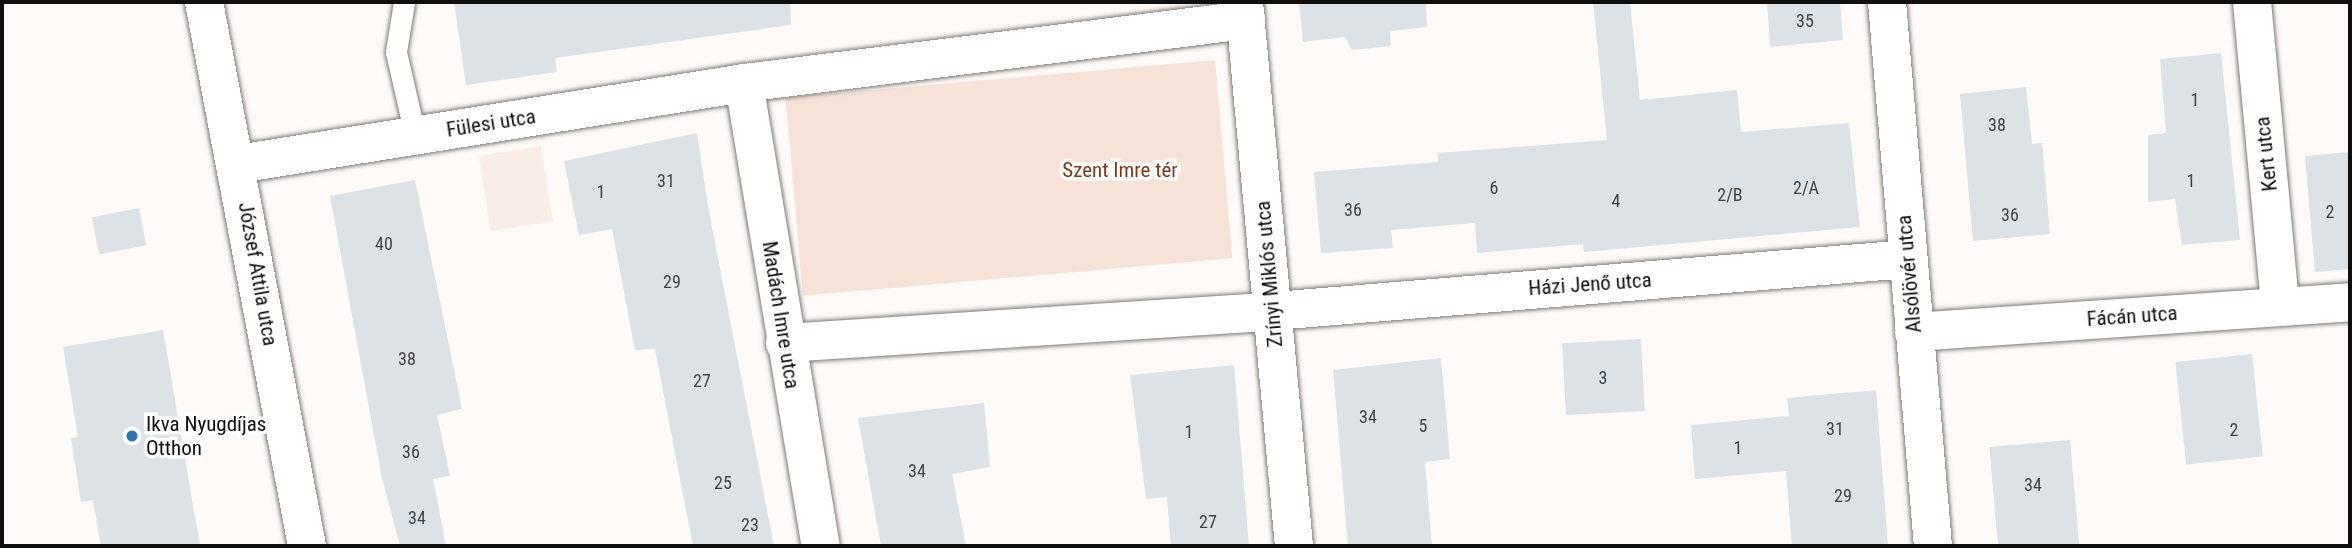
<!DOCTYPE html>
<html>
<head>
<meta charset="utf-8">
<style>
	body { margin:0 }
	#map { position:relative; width:2352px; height:548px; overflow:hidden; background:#fefaf7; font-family:"Roboto Condensed",sans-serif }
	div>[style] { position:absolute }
	.built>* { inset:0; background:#faece6; transform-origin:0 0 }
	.green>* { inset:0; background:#f7e2d8; transform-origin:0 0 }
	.building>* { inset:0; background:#dde2e6; transform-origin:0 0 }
	.roads { filter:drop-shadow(0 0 2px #7f7a78) drop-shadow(0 0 2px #7f7a78) }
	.service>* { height:21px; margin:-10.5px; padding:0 10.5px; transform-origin:10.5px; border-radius:10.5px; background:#fff }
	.minor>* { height:38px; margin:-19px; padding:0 19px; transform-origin:19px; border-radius:19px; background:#fff }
	.dots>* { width:19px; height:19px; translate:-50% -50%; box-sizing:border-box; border:4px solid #fff; border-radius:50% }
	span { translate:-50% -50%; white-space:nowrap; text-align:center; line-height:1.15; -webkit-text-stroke:7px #fff; paint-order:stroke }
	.number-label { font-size:18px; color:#444 }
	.number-label span { -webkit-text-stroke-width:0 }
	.street-label { font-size:21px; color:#110f0e }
	.park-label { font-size:21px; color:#7b3b1a }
	.poi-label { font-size:21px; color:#110f0e }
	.left { translate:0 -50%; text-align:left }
	.frame { position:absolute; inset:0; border:4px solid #110f0e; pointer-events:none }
</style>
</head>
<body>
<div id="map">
	<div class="built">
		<i style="left:541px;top:146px;width:76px;height:63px;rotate:81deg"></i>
	</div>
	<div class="green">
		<i style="left:1215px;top:60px;width:199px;height:431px;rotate:85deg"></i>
	</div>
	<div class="building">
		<i style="clip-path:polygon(454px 2px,790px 2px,791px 25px,555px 58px,557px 72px,466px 85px)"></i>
		<i style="clip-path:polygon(1299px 2px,1426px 2px,1427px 27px,1390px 31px,1391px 46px,1352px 50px,1345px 37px,1303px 42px)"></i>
		<i style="clip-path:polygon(1593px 2px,1630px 2px,1640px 100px,1737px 90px,1741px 132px,1849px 123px,1860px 227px,1584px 252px,1583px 244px,1477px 253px,1475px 223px,1391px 230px,1393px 248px,1321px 253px,1314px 172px,1438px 162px,1438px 153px,1607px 140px)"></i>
		<i style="clip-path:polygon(1767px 2px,1840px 2px,1843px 40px,1770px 47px)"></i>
		<i style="clip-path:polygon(2221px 53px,2240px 240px,2182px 245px,2175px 199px,2148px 202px,2148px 135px,2166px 133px,2160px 59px)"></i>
		<i style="clip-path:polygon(2026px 87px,2032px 144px,2042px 143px,2050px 234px,1973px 241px,1960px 94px)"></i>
		<i style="clip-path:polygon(697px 133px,709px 212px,774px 546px,693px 546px,655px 349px,635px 350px,612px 229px,579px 235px,564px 161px)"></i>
		<i style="clip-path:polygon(2350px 152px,2350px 269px,2315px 272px,2305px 156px)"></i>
		<i style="clip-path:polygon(415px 180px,462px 409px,437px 415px,450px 476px,433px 479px,446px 546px,400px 546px,382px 478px,330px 196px)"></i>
		<i style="left:139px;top:208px;width:38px;height:48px;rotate:79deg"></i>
		<i style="clip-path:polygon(163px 330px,200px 546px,101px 546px,93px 500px,81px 502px,71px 438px,78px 437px,63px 347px)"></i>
		<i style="left:1641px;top:339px;width:72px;height:79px;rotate:87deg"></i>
		<i style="left:2252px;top:354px;width:103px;height:77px;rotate:84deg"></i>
		<i style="clip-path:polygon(1441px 358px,1450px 459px,1425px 462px,1432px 546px,1348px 546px,1333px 370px)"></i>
		<i style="clip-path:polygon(1234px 365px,1249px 546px,1171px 546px,1167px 497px,1146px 499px,1130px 375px)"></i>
		<i style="clip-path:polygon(1876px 390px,1888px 546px,1792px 546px,1786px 471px,1695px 479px,1691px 425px,1789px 416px,1787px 398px)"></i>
		<i style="clip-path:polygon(984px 403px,990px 467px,952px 474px,966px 546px,881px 546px,858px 418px)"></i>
		<i style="left:2070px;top:440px;width:106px;height:81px;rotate:85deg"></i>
	</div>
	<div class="roads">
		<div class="service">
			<i style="left:404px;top:2px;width:51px;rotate:99.1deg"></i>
			<i style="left:396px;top:52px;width:85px;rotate:77.1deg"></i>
		</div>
		<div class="minor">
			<i style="left:204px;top:2px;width:554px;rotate:79.28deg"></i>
			<i style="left:1244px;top:2px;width:546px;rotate:84.75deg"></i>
			<i style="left:1887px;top:2px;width:546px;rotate:85.17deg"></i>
			<i style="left:2252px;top:2px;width:305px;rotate:84.7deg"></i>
			<i style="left:744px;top:83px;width:469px;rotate:80.6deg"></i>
			<i style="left:238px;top:164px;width:512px;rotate:-9.09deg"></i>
			<i style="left:744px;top:83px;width:506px;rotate:-7.15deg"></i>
			<i style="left:1914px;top:332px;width:437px;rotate:-3.9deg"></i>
			<i style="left:785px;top:343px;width:466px;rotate:-3.7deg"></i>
			<i style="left:1250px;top:313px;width:660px;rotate:-4.69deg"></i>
		</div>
	</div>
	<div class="dots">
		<i style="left:132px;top:436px;background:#2f76ab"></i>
	</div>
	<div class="number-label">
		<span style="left:1805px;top:21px">35</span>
		<span style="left:2195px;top:100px">1</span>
		<span style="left:1997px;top:125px">38</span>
		<span style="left:666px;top:181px">31</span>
		<span style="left:2191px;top:181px">1</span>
		<span style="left:1494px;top:188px">6</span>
		<span style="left:1806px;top:188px">2/A</span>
		<span style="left:601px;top:192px">1</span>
		<span style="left:1730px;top:195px">2/B</span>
		<span style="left:1616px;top:201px">4</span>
		<span style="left:1353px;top:210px">36</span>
		<span style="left:2330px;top:212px">2</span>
		<span style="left:2010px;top:215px">36</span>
		<span style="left:384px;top:244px">40</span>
		<span style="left:672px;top:282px">29</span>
		<span style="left:407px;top:359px">38</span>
		<span style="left:1603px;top:378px">3</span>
		<span style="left:702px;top:381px">27</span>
		<span style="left:1368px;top:417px">34</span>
		<span style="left:1423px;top:426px">5</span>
		<span style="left:1835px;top:429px">31</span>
		<span style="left:2234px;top:430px">2</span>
		<span style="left:1189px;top:432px">1</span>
		<span style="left:1738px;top:448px">1</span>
		<span style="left:411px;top:452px">36</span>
		<span style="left:917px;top:471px">34</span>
		<span style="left:723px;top:483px">25</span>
		<span style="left:2033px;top:485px">34</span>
		<span style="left:1843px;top:496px">29</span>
		<span style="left:417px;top:518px">34</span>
		<span style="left:1208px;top:522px">27</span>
		<span style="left:750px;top:525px">23</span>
	</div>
	<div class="street-label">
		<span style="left:491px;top:123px;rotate:-9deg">Fülesi utca</span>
		<span style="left:2266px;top:154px;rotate:-96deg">Kert utca</span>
		<span style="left:258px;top:274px;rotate:80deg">József Attila utca</span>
		<span style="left:1269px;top:274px;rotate:-95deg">Zrínyi Miklós utca</span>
		<span style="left:1909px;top:274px;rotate:-95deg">Alsólövér utca</span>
		<span style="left:1590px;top:284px;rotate:-4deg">Házi Jenő utca</span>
		<span style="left:781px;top:315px;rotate:81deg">Madách Imre utca</span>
		<span style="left:2132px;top:316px;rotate:-4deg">Fácán utca</span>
	</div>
	<div class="park-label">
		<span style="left:1120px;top:170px">Szent Imre tér</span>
	</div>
	<div class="poi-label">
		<span class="left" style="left:146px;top:436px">Ikva Nyugdíjas<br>Otthon</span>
	</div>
	<div class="frame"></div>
</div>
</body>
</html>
